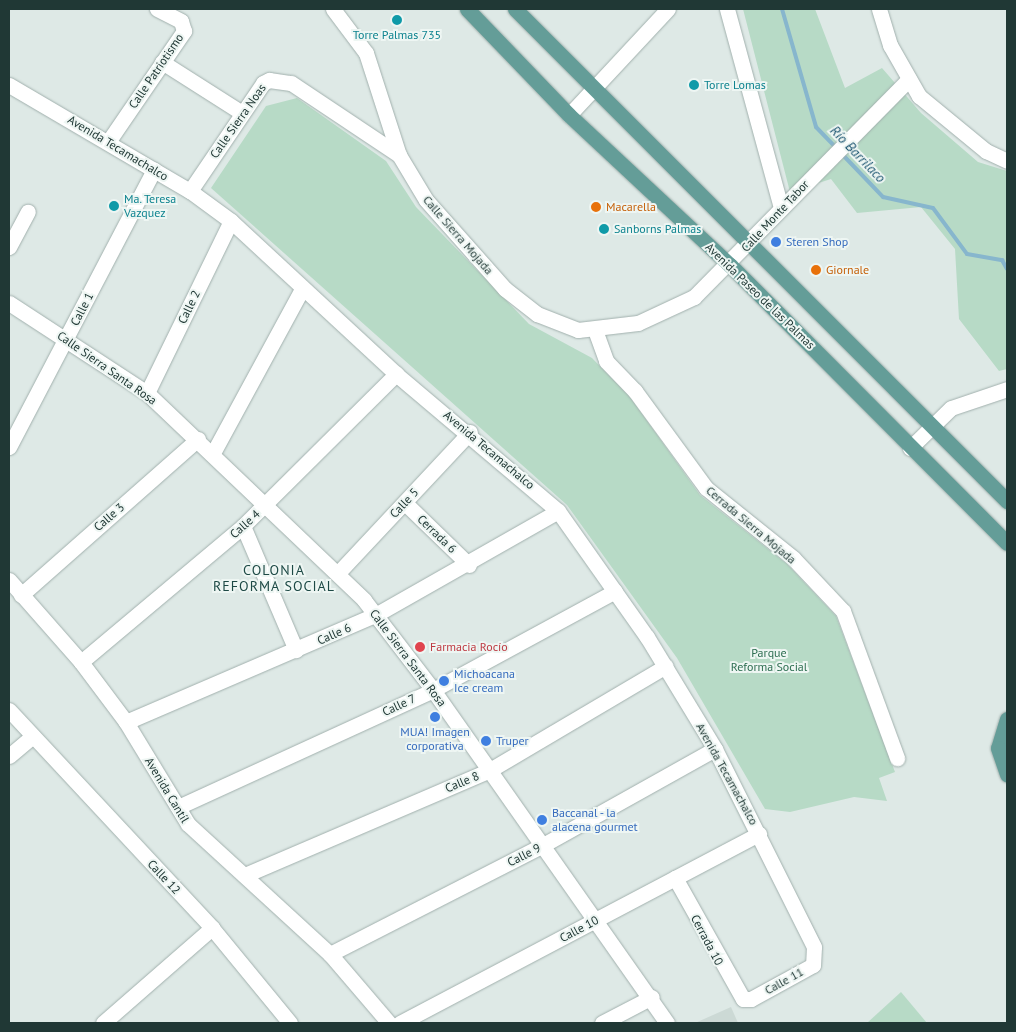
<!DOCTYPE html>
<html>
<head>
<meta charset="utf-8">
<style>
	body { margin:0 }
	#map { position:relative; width:1016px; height:1032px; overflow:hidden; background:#dee9e6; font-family:"PT Sans",sans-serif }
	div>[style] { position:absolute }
	.built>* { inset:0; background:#ccd9d5 }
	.green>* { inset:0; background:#b7dac6 }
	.stream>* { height:4px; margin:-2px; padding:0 2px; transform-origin:2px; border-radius:2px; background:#87b6cd }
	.roads { filter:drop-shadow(0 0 1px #a1b0ad) drop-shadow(0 0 1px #a1b0ad) }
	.minor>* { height:15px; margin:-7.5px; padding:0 7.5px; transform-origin:7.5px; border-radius:7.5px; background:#fff }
	.major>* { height:15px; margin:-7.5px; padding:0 7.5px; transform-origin:7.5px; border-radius:7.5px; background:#649d98 }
	.dots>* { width:14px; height:14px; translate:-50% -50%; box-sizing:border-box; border:2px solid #eef6f3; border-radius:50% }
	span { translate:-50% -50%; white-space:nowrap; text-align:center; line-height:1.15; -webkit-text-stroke:4px #eef6f3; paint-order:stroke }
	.culture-label { font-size:12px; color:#0d838f }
	.left { translate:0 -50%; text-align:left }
	.street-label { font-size:12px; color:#203835 }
	.food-label { font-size:12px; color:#c56008 }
	.shop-label { font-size:12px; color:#366cbe }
	.health-label { font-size:12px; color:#be3a42 }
	.park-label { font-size:12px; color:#2c6d50 }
	.water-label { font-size:14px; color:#1d5571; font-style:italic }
	.neighbourhood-label { font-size:14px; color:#1d4945; letter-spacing:1px }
	.frame { position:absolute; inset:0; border:10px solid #203835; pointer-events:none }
</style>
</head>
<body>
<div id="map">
	<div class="built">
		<i style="clip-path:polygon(731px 1007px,738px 1023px,695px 1023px)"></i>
	</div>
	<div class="green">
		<i style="clip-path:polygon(743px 9px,815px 9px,845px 88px,882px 68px,921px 113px,978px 162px,1007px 171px,1007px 369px,999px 371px,959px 319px,955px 249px,921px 207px,857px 213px,831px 179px,790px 192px)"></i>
		<i style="clip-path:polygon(297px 98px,386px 161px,416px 207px,529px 324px,592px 358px,630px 397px,700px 495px,787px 564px,836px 616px,895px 772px,879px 778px,887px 801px,854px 797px,790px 812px,765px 809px,677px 658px,567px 505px,211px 188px,266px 106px)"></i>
		<i style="clip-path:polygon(901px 992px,927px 1023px,867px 1023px)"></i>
	</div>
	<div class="stream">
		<i style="left:782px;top:9px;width:123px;rotate:73.9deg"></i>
		<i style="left:816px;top:127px;width:29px;rotate:46deg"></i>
		<i style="left:841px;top:153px;width:61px;rotate:46.3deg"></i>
		<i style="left:883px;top:197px;width:51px;rotate:12.4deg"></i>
		<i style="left:933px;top:208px;width:57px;rotate:53.5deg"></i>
		<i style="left:967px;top:254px;width:36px;rotate:10deg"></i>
		<i style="left:1002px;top:260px;width:10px;rotate:61deg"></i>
	</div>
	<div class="roads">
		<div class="minor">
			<i style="left:333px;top:9px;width:55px;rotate:53.1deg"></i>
			<i style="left:366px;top:53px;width:107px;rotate:72.1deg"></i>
			<i style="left:399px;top:155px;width:52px;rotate:59deg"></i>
			<i style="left:426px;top:200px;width:119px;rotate:48.4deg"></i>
			<i style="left:505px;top:289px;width:41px;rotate:38deg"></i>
			<i style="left:537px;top:314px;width:44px;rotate:21.3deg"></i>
			<i style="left:578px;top:330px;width:60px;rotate:-6.7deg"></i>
			<i style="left:638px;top:323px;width:62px;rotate:-24.9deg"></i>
			<i style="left:694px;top:297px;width:306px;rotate:-45.4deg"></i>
			<i style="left:727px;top:9px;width:206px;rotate:74.8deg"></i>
			<i style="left:879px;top:9px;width:38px;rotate:73deg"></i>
			<i style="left:890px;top:45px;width:59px;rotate:60.4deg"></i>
			<i style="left:919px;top:96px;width:87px;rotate:39.4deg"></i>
			<i style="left:986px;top:151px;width:23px;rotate:25deg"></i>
			<i style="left:162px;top:62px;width:95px;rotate:32.5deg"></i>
			<i style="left:9px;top:85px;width:210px;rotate:30.4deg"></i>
			<i style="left:190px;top:191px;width:51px;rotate:36.2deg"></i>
			<i style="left:231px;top:221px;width:225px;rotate:42.8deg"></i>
			<i style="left:396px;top:374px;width:212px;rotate:40.2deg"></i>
			<i style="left:558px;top:511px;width:154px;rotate:54.8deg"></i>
			<i style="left:647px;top:637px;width:131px;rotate:58.7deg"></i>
			<i style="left:715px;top:749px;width:221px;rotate:63.4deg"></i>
			<i style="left:814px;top:947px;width:18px;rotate:93deg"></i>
			<i style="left:813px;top:965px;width:71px;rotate:151.3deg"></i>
			<i style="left:751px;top:999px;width:8px;rotate:180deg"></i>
			<i style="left:743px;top:999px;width:139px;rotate:-119.3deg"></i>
			<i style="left:569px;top:115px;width:145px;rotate:-47deg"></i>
			<i style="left:108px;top:142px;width:135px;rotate:-55.6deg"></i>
			<i style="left:184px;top:31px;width:10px;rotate:-107deg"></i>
			<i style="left:181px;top:21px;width:27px;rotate:-153deg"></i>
			<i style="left:190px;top:191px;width:130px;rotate:-55.9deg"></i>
			<i style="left:263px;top:83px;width:7px;rotate:-27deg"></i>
			<i style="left:269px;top:80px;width:22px;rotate:8deg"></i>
			<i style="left:291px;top:83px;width:130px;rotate:33.7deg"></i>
			<i style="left:9px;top:247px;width:40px;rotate:-62deg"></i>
			<i style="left:9px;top:303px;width:165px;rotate:33.1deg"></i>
			<i style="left:147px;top:393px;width:300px;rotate:43.6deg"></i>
			<i style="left:364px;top:600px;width:113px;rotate:52.5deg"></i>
			<i style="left:433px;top:690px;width:407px;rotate:54.9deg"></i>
			<i style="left:595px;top:330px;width:33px;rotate:70deg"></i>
			<i style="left:606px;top:361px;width:42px;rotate:46deg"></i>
			<i style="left:635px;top:391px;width:120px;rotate:53.8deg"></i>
			<i style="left:706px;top:488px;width:112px;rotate:38.8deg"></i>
			<i style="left:793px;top:558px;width:73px;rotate:46.7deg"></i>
			<i style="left:843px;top:611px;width:157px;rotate:69.8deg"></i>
			<i style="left:147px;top:393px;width:191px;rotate:-64deg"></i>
			<i style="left:9px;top:447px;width:313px;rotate:-62.4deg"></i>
			<i style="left:910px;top:448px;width:57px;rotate:-44.3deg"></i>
			<i style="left:951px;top:408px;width:59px;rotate:-18.7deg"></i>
			<i style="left:213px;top:453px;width:187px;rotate:-61.5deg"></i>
			<i style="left:405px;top:503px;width:89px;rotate:44.1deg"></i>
			<i style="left:243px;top:526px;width:135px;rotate:66.9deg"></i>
			<i style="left:338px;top:573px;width:193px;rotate:-46.9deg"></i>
			<i style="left:9px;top:580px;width:109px;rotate:48.7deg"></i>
			<i style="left:81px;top:662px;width:75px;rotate:53.1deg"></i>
			<i style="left:126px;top:722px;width:119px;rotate:58.7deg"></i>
			<i style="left:188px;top:824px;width:193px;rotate:42.5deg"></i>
			<i style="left:330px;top:954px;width:91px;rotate:49.5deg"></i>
			<i style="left:21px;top:595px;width:236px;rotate:-41.4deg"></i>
			<i style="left:81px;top:662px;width:212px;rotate:-40deg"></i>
			<i style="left:243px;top:526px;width:216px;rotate:-44.8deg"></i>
			<i style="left:9px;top:710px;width:298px;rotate:47deg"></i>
			<i style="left:212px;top:928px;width:123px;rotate:50.6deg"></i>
			<i style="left:126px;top:722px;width:273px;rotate:-23.3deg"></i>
			<i style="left:377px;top:614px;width:208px;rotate:-29.6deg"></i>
			<i style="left:9px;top:756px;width:31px;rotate:-40deg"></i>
			<i style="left:178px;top:807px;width:281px;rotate:-24.6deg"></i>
			<i style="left:433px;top:690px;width:207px;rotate:-28.5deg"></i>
			<i style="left:245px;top:875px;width:267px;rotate:-23.2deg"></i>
			<i style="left:490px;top:770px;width:204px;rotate:-30.6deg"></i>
			<i style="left:330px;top:954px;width:239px;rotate:-27.1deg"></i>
			<i style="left:543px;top:845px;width:197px;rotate:-29.2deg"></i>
			<i style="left:103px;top:1023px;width:145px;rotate:-41.1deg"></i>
			<i style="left:400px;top:1023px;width:406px;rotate:-27.8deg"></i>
			<i style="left:602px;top:1023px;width:56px;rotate:-27.5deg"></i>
		</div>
		<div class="major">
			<i style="left:467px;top:9px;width:147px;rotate:46.1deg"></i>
			<i style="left:569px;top:115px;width:220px;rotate:43deg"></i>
			<i style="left:730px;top:265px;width:392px;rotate:45.1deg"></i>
			<i style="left:515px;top:9px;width:696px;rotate:45deg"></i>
			<i style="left:1007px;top:719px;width:30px;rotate:107deg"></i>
			<i style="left:998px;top:748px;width:28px;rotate:71deg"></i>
		</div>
	</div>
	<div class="dots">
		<i style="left:397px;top:20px;background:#0f9aa8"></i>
		<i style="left:694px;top:85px;background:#0f9aa8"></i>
		<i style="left:114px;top:206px;background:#0f9aa8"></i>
		<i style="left:596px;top:207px;background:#e8710a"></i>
		<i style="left:604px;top:229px;background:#0f9aa8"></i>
		<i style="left:776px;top:242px;background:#3f7fe0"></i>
		<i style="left:816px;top:270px;background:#e8710a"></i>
		<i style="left:420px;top:647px;background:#e0444e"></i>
		<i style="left:444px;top:681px;background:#3f7fe0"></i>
		<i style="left:435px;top:717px;background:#3f7fe0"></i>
		<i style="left:486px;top:741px;background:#3f7fe0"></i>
		<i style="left:542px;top:820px;background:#3f7fe0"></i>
	</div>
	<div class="culture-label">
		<span style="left:397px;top:35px">Torre Palmas 735</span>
		<span class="left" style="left:704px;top:85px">Torre Lomas</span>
		<span class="left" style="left:124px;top:206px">Ma. Teresa<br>Vazquez</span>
		<span class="left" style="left:614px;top:229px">Sanborns Palmas</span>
	</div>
	<div class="street-label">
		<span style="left:156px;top:71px;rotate:-56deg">Calle Patriotismo</span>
		<span style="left:238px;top:121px;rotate:-55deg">Calle Sierra Noas</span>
		<span style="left:118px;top:148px;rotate:31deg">Avenida Tecamachalco</span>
		<span style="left:775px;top:216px;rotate:-47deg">Calle Monte Tabor</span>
		<span style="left:458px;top:235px;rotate:49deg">Calle Sierra Mojada</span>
		<span style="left:760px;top:296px;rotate:44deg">Avenida Paseo de las Palmas</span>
		<span style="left:189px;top:307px;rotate:-64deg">Calle 2</span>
		<span style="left:82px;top:309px;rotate:-63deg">Calle 1</span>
		<span style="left:107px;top:368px;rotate:35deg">Calle Sierra Santa Rosa</span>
		<span style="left:489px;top:450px;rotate:40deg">Avenida Tecamachalco</span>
		<span style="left:404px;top:503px;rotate:-47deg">Calle 5</span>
		<span style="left:109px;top:517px;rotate:-41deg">Calle 3</span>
		<span style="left:245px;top:524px;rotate:-42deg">Calle 4</span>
		<span style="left:751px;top:525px;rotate:40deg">Cerrada Sierra Mojada</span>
		<span style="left:437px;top:534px;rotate:44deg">Cerrada 6</span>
		<span style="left:334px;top:634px;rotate:-24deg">Calle 6</span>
		<span style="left:408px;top:658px;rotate:53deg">Calle Sierra Santa Rosa</span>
		<span style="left:399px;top:705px;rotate:-25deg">Calle 7</span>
		<span style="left:727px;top:774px;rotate:61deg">Avenida Tecamachalco</span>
		<span style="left:462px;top:782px;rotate:-23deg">Calle 8</span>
		<span style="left:167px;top:790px;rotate:59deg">Avenida Cantíl</span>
		<span style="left:524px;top:855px;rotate:-27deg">Calle 9</span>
		<span style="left:164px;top:877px;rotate:47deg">Calle 12</span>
		<span style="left:579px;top:929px;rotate:-28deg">Calle 10</span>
		<span style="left:707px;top:940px;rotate:62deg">Cerrada 10</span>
		<span style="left:784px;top:981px;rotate:-29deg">Calle 11</span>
	</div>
	<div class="food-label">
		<span class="left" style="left:606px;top:207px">Macarella</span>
		<span class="left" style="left:826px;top:270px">Giornale</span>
	</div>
	<div class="shop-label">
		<span class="left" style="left:786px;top:242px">Steren Shop</span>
		<span class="left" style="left:454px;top:681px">Michoacana<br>Ice cream</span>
		<span style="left:435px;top:739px">MUA! Imagen<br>corporativa</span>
		<span class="left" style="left:496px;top:741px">Truper</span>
		<span class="left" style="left:552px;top:820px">Baccanal - la<br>alacena gourmet</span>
	</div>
	<div class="health-label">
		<span class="left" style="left:430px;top:647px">Farmacia Rocío</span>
	</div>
	<div class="park-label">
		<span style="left:769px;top:660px">Parque<br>Reforma Social</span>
	</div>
	<div class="water-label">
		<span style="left:858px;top:154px;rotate:46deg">Río Barrilaco</span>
	</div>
	<div class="neighbourhood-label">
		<span style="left:274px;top:578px">COLONIA<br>REFORMA SOCIAL</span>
	</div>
	<div class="frame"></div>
</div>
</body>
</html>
